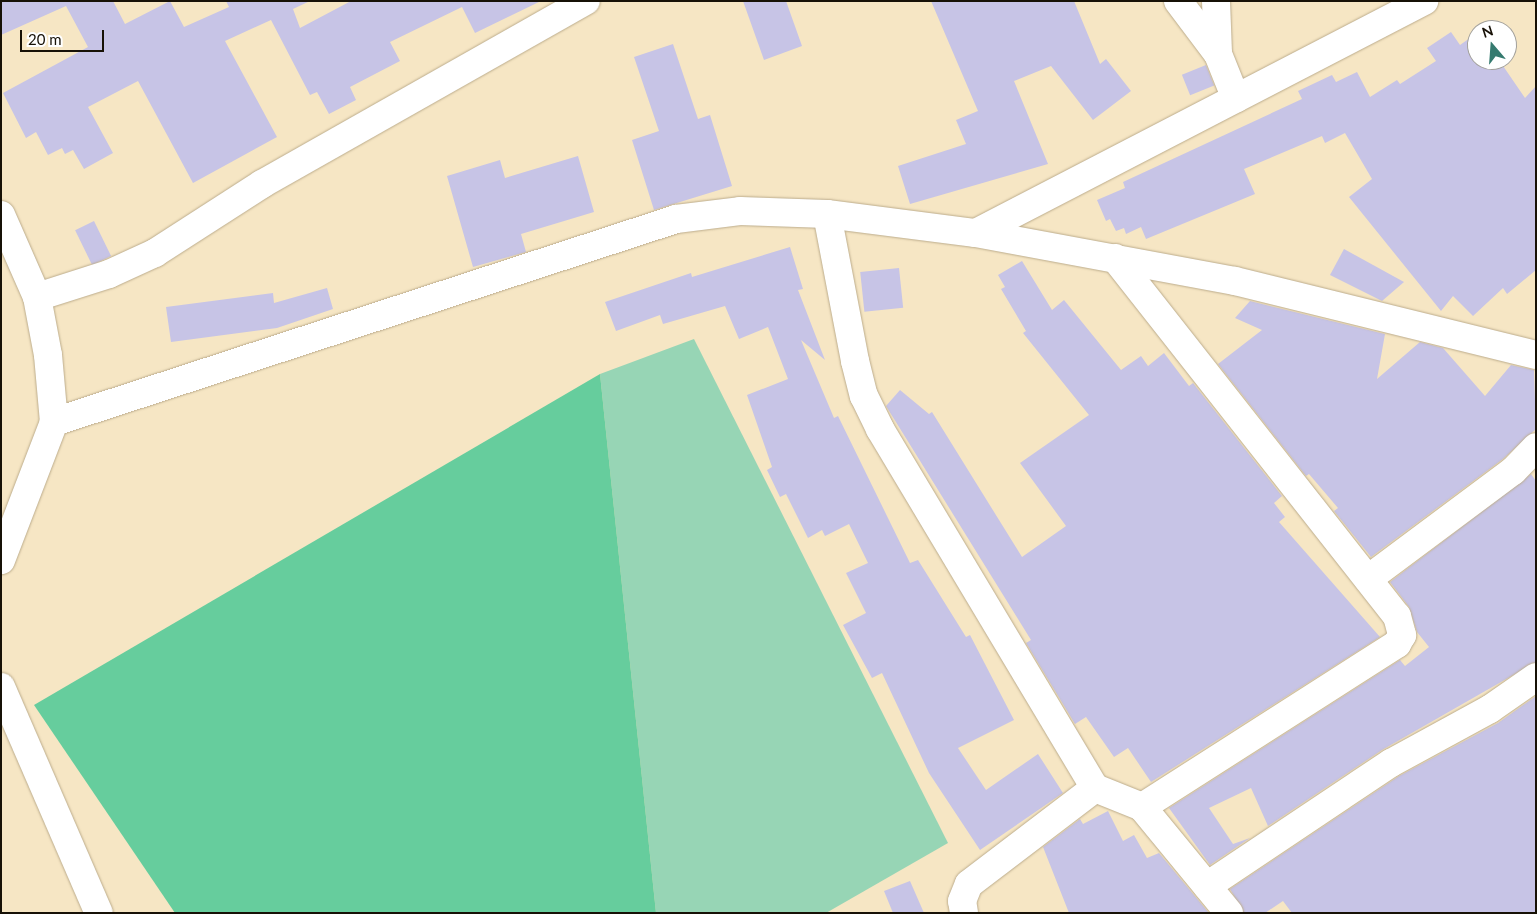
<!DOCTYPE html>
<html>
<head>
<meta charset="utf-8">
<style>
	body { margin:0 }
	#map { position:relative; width:1537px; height:914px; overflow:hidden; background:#f6e6c4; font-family:Lato,sans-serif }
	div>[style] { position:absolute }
	.green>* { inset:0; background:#97d5b5 }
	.forest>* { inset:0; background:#66cd9d }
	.building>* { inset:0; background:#c7c4e6; transform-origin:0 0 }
	.roads { filter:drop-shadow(0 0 1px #bcac8c) drop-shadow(0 0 1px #bcac8c) }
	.minor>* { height:28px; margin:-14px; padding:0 14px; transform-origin:14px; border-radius:14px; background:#fff }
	span { translate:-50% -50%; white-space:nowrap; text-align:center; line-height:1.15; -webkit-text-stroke:4px #fff; paint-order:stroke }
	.frame { position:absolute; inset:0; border:2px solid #171106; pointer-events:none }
	.north { position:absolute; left:1467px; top:20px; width:50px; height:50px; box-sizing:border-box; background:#fff; border:1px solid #a2a09b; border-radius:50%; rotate:342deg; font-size:14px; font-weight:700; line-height:20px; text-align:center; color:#171106 }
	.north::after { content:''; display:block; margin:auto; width:18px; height:22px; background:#357a6f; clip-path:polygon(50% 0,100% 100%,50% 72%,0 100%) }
	.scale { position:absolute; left:20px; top:30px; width:84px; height:22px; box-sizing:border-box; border:2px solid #171106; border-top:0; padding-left:6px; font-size:15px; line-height:18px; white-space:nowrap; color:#171106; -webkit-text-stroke:4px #fff; paint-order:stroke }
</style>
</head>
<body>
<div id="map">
	<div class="green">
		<i style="clip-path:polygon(694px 339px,948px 843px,826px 913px,656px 913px,600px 374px)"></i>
	</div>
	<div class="forest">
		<i style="clip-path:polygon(600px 374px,656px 913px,175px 913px,34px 705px)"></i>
	</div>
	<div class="building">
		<i style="clip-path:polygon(1px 1px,113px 1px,125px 24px,170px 1px,184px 27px,229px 7px,226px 1px,310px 1px,293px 9px,300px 28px,351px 1px,541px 1px,475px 33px,462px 7px,390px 42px,400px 61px,350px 87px,356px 100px,329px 114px,317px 92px,310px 95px,271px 20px,225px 41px,277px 137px,193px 183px,138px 81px,88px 107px,113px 153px,84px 169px,73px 150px,65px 154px,62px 148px,48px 155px,36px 132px,26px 138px,3px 93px,88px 47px,66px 6px,1px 35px)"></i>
		<i style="clip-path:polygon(743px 1px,786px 1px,802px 46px,764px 60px)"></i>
		<i style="clip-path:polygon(931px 1px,1074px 1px,1100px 64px,1106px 59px,1131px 91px,1093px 120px,1051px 66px,1014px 81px,1048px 164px,910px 204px,898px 166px,966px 144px,956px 120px,978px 111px)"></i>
		<i style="clip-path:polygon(1451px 32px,1460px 45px,1477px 33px,1477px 60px,1499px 60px,1525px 98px,1536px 86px,1536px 270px,1507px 294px,1503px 288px,1473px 316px,1453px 296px,1441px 311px,1349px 197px,1372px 179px,1345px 133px,1325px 143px,1322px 136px,1244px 169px,1255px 194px,1146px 239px,1141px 227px,1126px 234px,1124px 228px,1116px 231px,1110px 219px,1106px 221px,1097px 200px,1125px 188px,1123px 182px,1302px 99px,1298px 91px,1332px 75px,1336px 82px,1357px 72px,1370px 97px,1397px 80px,1400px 84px,1436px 61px,1427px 48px)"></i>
		<i style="clip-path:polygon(673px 44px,698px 119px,710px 115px,732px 186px,654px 210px,632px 140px,659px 131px,634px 57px)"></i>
		<i style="left:1206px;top:65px;width:22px;height:26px;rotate:68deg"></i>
		<i style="clip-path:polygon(578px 156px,594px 212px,521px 234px,526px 252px,473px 267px,447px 176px,500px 160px,505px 178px)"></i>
		<i style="left:94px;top:221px;width:39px;height:21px;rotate:64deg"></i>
		<i style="clip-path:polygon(790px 247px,803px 289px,798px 290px,825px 360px,801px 340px,834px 418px,838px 416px,910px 563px,918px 560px,966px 637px,970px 635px,1014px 720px,958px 748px,986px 790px,1038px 754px,1063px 793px,980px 850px,929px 773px,882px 673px,872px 678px,843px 625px,866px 613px,846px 573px,868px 563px,849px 524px,825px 536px,822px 530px,808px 538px,786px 494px,780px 497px,767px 470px,772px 467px,747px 395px,788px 379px,768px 327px,739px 339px,725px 306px,663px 324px,660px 315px,616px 331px,605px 302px,691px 273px,692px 277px)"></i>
		<i style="clip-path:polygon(1344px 249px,1404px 282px,1382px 301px,1330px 275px)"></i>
		<i style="clip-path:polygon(1022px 261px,1052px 310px,1064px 300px,1121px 370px,1141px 356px,1148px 366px,1164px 353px,1189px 386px,1193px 383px,1282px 496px,1274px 503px,1285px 517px,1279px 522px,1380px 637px,1151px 782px,1128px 748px,1114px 757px,1086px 717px,1075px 724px,1026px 643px,1031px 640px,886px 406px,900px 390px,929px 414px,932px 412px,1022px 557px,1066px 526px,1020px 463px,1089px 415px,1023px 333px,1026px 331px,1001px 289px,1005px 287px,998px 275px)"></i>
		<i style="left:899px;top:268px;width:40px;height:39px;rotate:84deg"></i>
		<i style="clip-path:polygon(327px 288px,333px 309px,277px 328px,171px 342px,166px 307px,273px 293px,274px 303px)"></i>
		<i style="clip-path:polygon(1250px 301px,1385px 334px,1377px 379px,1420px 342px,1443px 348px,1485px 396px,1511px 365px,1534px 370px,1536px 429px,1503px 459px,1371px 557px,1334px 511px,1338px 508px,1309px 474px,1306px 476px,1218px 364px,1262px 330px,1235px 318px)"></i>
		<i style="clip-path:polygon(1531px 474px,1536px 481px,1536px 662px,1382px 750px,1268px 826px,1251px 788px,1209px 808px,1233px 844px,1250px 838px,1210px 865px,1169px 808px,1400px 660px,1405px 666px,1429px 647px,1417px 632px,1409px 607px,1390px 582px)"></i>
		<i style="clip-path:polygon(1536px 696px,1536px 913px,1292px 913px,1283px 901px,1265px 913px,1244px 913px,1230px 889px,1399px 776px,1498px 723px)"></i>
		<i style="clip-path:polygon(1108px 811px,1123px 841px,1134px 835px,1147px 858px,1159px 853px,1209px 913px,1069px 913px,1043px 847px,1080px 819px,1083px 824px)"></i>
		<i style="clip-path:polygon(910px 881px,924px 913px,893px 913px,884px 891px)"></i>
	</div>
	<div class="roads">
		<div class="minor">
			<i style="left:1178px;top:1px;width:66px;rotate:53deg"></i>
			<i style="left:1216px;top:1px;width:53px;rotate:87.8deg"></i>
			<i style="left:1218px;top:54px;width:48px;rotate:68.2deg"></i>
			<i style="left:827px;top:214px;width:150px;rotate:79.2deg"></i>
			<i style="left:855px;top:361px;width:36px;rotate:76deg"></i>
			<i style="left:864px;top:396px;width:37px;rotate:64deg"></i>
			<i style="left:880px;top:429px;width:418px;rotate:59.1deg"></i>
			<i style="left:1095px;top:788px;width:51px;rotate:22deg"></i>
			<i style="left:1142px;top:807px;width:137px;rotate:50.6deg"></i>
			<i style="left:1px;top:215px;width:90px;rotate:66.3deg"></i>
			<i style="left:37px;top:297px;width:59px;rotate:79.3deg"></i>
			<i style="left:48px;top:355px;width:67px;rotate:84.9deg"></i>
			<i style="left:54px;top:422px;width:148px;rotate:111deg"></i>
			<i style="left:976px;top:233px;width:505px;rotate:-27.38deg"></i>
			<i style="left:1115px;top:258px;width:456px;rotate:51.8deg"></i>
			<i style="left:1397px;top:616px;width:20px;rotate:75deg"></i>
			<i style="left:1402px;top:635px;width:10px;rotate:119deg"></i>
			<i style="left:1397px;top:644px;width:303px;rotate:147.4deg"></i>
			<i style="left:37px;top:297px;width:76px;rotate:-17.7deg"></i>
			<i style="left:109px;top:274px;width:51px;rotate:-24.5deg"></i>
			<i style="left:155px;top:253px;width:127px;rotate:-32.8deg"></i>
			<i style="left:262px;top:184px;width:372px;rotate:-29.5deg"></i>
			<i style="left:54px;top:422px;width:654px;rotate:-18.07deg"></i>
			<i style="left:676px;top:219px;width:64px;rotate:-7.1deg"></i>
			<i style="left:740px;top:211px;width:87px;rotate:2deg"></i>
			<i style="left:827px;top:214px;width:150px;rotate:7.3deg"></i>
			<i style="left:976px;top:233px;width:263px;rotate:10.5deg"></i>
			<i style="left:1235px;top:281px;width:310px;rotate:13.8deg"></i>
			<i style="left:1368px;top:579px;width:181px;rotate:-36.7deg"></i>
			<i style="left:1513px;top:471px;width:33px;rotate:-46deg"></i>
			<i style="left:1px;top:687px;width:246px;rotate:66.6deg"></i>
			<i style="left:1207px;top:886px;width:221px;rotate:-33.8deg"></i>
			<i style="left:1391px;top:763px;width:113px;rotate:-28.6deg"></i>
			<i style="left:1490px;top:709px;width:56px;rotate:-34.8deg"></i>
			<i style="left:964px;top:913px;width:12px;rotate:-99deg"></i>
			<i style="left:962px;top:901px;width:18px;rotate:-68deg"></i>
			<i style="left:969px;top:884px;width:158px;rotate:-37.3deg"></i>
		</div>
	</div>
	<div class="frame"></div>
	<div class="north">N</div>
	<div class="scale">20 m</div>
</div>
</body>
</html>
